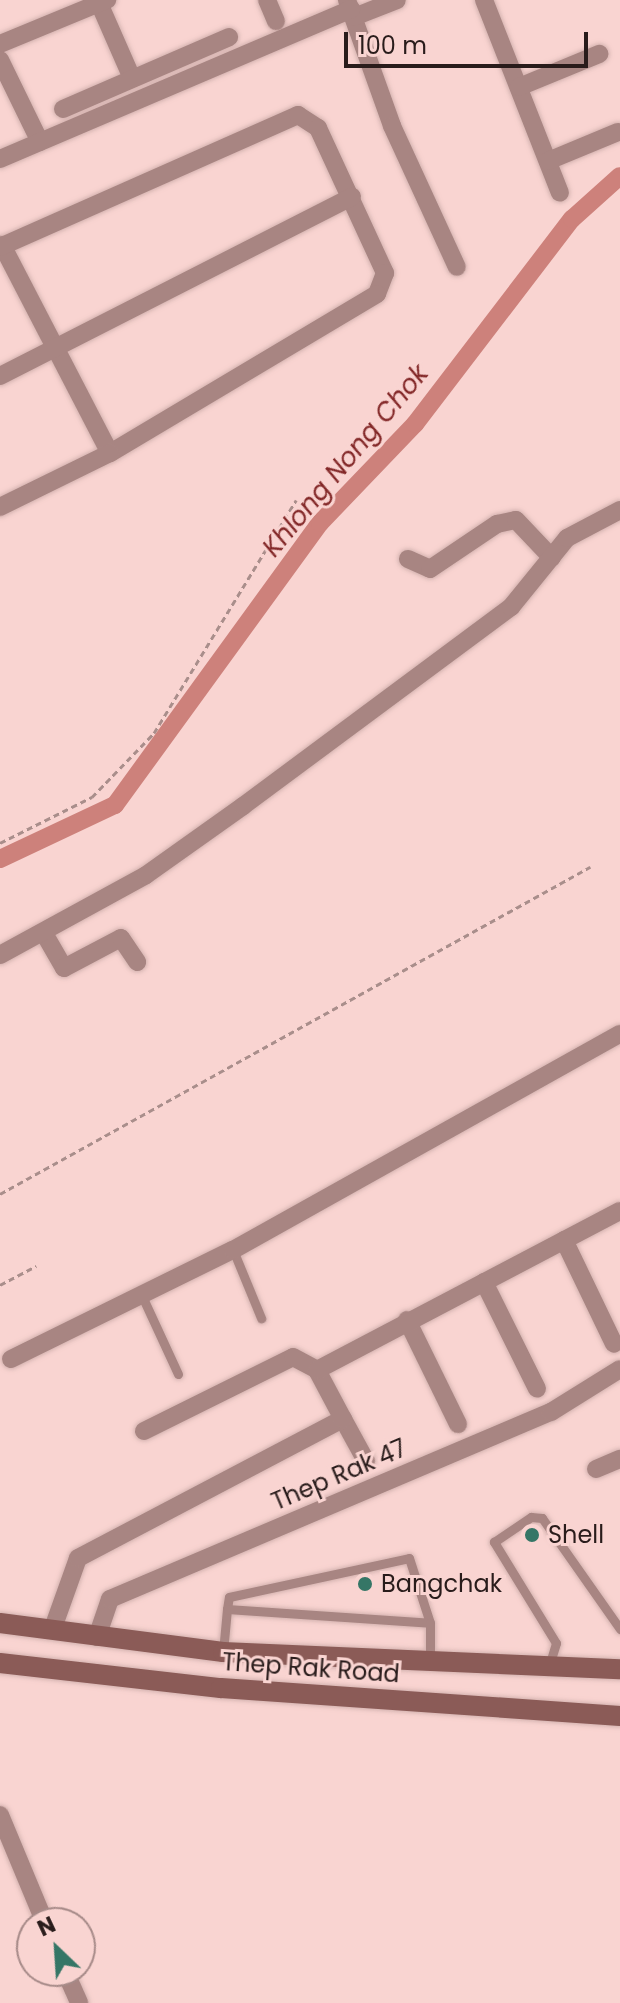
<!DOCTYPE html>
<html>
<head>
<meta charset="utf-8">
<style>
	body { margin:0 }
	#map { position:relative; width:620px; height:2003px; overflow:hidden; background:#f9d4d1; font-family:Poppins,sans-serif }
	div>[style] { position:absolute }
	.canal>* { height:18px; margin:-9px; padding:0 9px; transform-origin:9px; border-radius:9px; background:#cd817b }
	.path>* { height:3px; margin-top:-1.5px; transform-origin:0; background:repeating-linear-gradient(90deg,#a98e8b 0 6px,transparent 0 10px) }
	.roads { filter:drop-shadow(0 0 2px #d4b3b0) drop-shadow(0 0 2px #d4b3b0) }
	.lane>* { height:9px; margin:-4.5px; padding:0 4.5px; transform-origin:4.5px; border-radius:4.5px; background:#a88582 }
	.street>* { height:18px; margin:-9px; padding:0 9px; transform-origin:9px; border-radius:9px; background:#a88582 }
	.secondary>* { height:20px; margin:-10px; padding:0 10px; transform-origin:10px; border-radius:10px; background:#8b5b57 }
	.dots>* { width:22px; height:22px; translate:-50% -50%; box-sizing:border-box; border:4px solid #f9d4d1; border-radius:50% }
	span { translate:-50% -50%; white-space:nowrap; text-align:center; line-height:1.15; -webkit-text-stroke:6px #f9d4d1; paint-order:stroke }
	.street-label { font-size:24px; color:#291c1b }
	.poi-label { font-size:24px; color:#291c1b }
	.left { translate:0 -50%; text-align:left }
	.water-label { font-size:26px; color:#832828; font-style:italic }
	.north { position:absolute; left:16px; top:1907px; width:80px; height:80px; box-sizing:border-box; background:#f9d4d1; border:2px solid #a68a88; border-radius:50%; rotate:335deg; font-size:22px; font-weight:700; line-height:32px; text-align:center; color:#291c1b }
	.north::after { content:''; display:block; margin:auto; width:28px; height:36px; background:#357666; clip-path:polygon(50% 0,100% 100%,50% 72%,0 100%) }
	.scale { position:absolute; left:344px; top:32px; width:244px; height:36px; box-sizing:border-box; border:4px solid #291c1b; border-top:0; padding-left:10px; font-size:24px; line-height:28px; white-space:nowrap; color:#291c1b; -webkit-text-stroke:6px #f9d4d1; paint-order:stroke }
</style>
</head>
<body>
<div id="map">
	<div class="canal">
		<i style="left:0;top:859px;width:127px;rotate:-25.2deg"></i>
		<i style="left:115px;top:805px;width:349px;rotate:-54deg"></i>
		<i style="left:320px;top:523px;width:137px;rotate:-46.2deg"></i>
		<i style="left:415px;top:424px;width:258px;rotate:-52.6deg"></i>
		<i style="left:572px;top:219px;width:64px;rotate:-41.9deg"></i>
	</div>
	<div class="path">
		<i style="left:0;top:843px;width:103px;rotate:-26.6deg"></i>
		<i style="left:92px;top:797px;width:89px;rotate:-45.9deg"></i>
		<i style="left:154px;top:733px;width:273px;rotate:-58.6deg"></i>
		<i style="left:0;top:1194px;width:675px;rotate:-29deg"></i>
		<i style="left:0;top:1285px;width:41px;rotate:-27.8deg"></i>
	</div>
	<div class="roads">
		<div class="lane">
			<i style="left:233px;top:1250px;width:74px;rotate:67.6deg"></i>
			<i style="left:142px;top:1296px;width:86px;rotate:65.2deg"></i>
			<i style="left:227px;top:1609px;width:12px;rotate:-81deg"></i>
			<i style="left:229px;top:1597px;width:184px;rotate:-12.2deg"></i>
			<i style="left:409px;top:1558px;width:68px;rotate:72.1deg"></i>
			<i style="left:223px;top:1652px;width:43px;rotate:-84.7deg"></i>
			<i style="left:227px;top:1609px;width:203px;rotate:3.9deg"></i>
			<i style="left:430px;top:1623px;width:38px;rotate:90deg"></i>
			<i style="left:549px;top:1666px;width:24px;rotate:-73deg"></i>
			<i style="left:556px;top:1643px;width:119px;rotate:-121.5deg"></i>
			<i style="left:494px;top:1542px;width:45px;rotate:-34deg"></i>
			<i style="left:531px;top:1517px;width:11px;rotate:5deg"></i>
			<i style="left:542px;top:1518px;width:136px;rotate:54.9deg"></i>
		</div>
		<div class="street">
			<i style="left:267px;top:0;width:23px;rotate:67deg"></i>
			<i style="left:347px;top:0;width:134px;rotate:70.3deg"></i>
			<i style="left:392px;top:126px;width:155px;rotate:65.3deg"></i>
			<i style="left:484px;top:0;width:207px;rotate:68.5deg"></i>
			<i style="left:99px;top:3px;width:82px;rotate:66.3deg"></i>
			<i style="left:354px;top:17px;width:46px;rotate:-21.6deg"></i>
			<i style="left:0;top:44px;width:116px;rotate:-22.4deg"></i>
			<i style="left:0;top:60px;width:91px;rotate:64deg"></i>
			<i style="left:519px;top:87px;width:87px;rotate:-22.4deg"></i>
			<i style="left:63px;top:109px;width:181px;rotate:-23.4deg"></i>
			<i style="left:0;top:159px;width:382px;rotate:-23.1deg"></i>
			<i style="left:548px;top:161px;width:76px;rotate:-22.5deg"></i>
			<i style="left:2px;top:245px;width:234px;rotate:62.6deg"></i>
			<i style="left:0;top:247px;width:326px;rotate:-23.9deg"></i>
			<i style="left:298px;top:115px;width:24px;rotate:33deg"></i>
			<i style="left:318px;top:128px;width:160px;rotate:65.2deg"></i>
			<i style="left:385px;top:273px;width:22px;rotate:111deg"></i>
			<i style="left:377px;top:294px;width:311px;rotate:149.2deg"></i>
			<i style="left:110px;top:453px;width:123px;rotate:153.9deg"></i>
			<i style="left:0;top:376px;width:395px;rotate:-27deg"></i>
			<i style="left:408px;top:559px;width:24px;rotate:24deg"></i>
			<i style="left:430px;top:569px;width:81px;rotate:-33.9deg"></i>
			<i style="left:497px;top:524px;width:19px;rotate:-12deg"></i>
			<i style="left:516px;top:520px;width:52px;rotate:46.5deg"></i>
			<i style="left:45px;top:935px;width:38px;rotate:60deg"></i>
			<i style="left:64px;top:968px;width:64px;rotate:-27.8deg"></i>
			<i style="left:121px;top:938px;width:29px;rotate:56deg"></i>
			<i style="left:0;top:955px;width:166px;rotate:-28.7deg"></i>
			<i style="left:146px;top:875px;width:119px;rotate:-35.4deg"></i>
			<i style="left:243px;top:806px;width:334px;rotate:-36.6deg"></i>
			<i style="left:511px;top:607px;width:89px;rotate:-50.9deg"></i>
			<i style="left:567px;top:538px;width:60px;rotate:-27.8deg"></i>
			<i style="left:564px;top:1240px;width:115px;rotate:64.3deg"></i>
			<i style="left:484px;top:1282px;width:119px;rotate:63.6deg"></i>
			<i style="left:407px;top:1320px;width:116px;rotate:63.9deg"></i>
			<i style="left:11px;top:1359px;width:247px;rotate:-26.2deg"></i>
			<i style="left:233px;top:1250px;width:443px;rotate:-29.2deg"></i>
			<i style="left:343px;top:1419px;width:48px;rotate:61.3deg"></i>
			<i style="left:144px;top:1431px;width:166px;rotate:-26.4deg"></i>
			<i style="left:293px;top:1357px;width:27px;rotate:28deg"></i>
			<i style="left:596px;top:1469px;width:26px;rotate:-23deg"></i>
			<i style="left:53px;top:1628px;width:74px;rotate:-70.3deg"></i>
			<i style="left:78px;top:1558px;width:299px;rotate:-27.7deg"></i>
			<i style="left:343px;top:1419px;width:55px;rotate:-118deg"></i>
			<i style="left:317px;top:1370px;width:342px;rotate:-27.7deg"></i>
			<i style="left:97px;top:1637px;width:40px;rotate:-71.1deg"></i>
			<i style="left:110px;top:1599px;width:479px;rotate:-23deg"></i>
			<i style="left:551px;top:1412px;width:81px;rotate:-31.9deg"></i>
			<i style="left:0;top:1815px;width:117px;rotate:67.4deg"></i>
			<i style="left:65px;top:1971px;width:35px;rotate:66deg"></i>
		</div>
		<div class="secondary">
			<i style="left:0;top:1623px;width:225px;rotate:7.4deg"></i>
			<i style="left:223px;top:1652px;width:397px;rotate:2.5deg"></i>
			<i style="left:0;top:1663px;width:222px;rotate:6.5deg"></i>
			<i style="left:221px;top:1688px;width:400px;rotate:4deg"></i>
		</div>
	</div>
	<div class="dots">
		<i style="left:532px;top:1535px;background:#357666"></i>
		<i style="left:365px;top:1584px;background:#357666"></i>
	</div>
	<div class="street-label">
		<span style="left:339px;top:1475px;rotate:-23deg">Thep Rak 47</span>
		<span style="left:311px;top:1668px;rotate:4deg">Thep Rak Road</span>
	</div>
	<div class="poi-label">
		<span class="left" style="left:548px;top:1535px">Shell</span>
		<span class="left" style="left:381px;top:1584px">Bangchak</span>
	</div>
	<div class="water-label">
		<span style="left:346px;top:461px;rotate:-50deg">Khlong Nong Chok</span>
	</div>
	<div class="north">N</div>
	<div class="scale">100 m</div>
</div>
</body>
</html>
